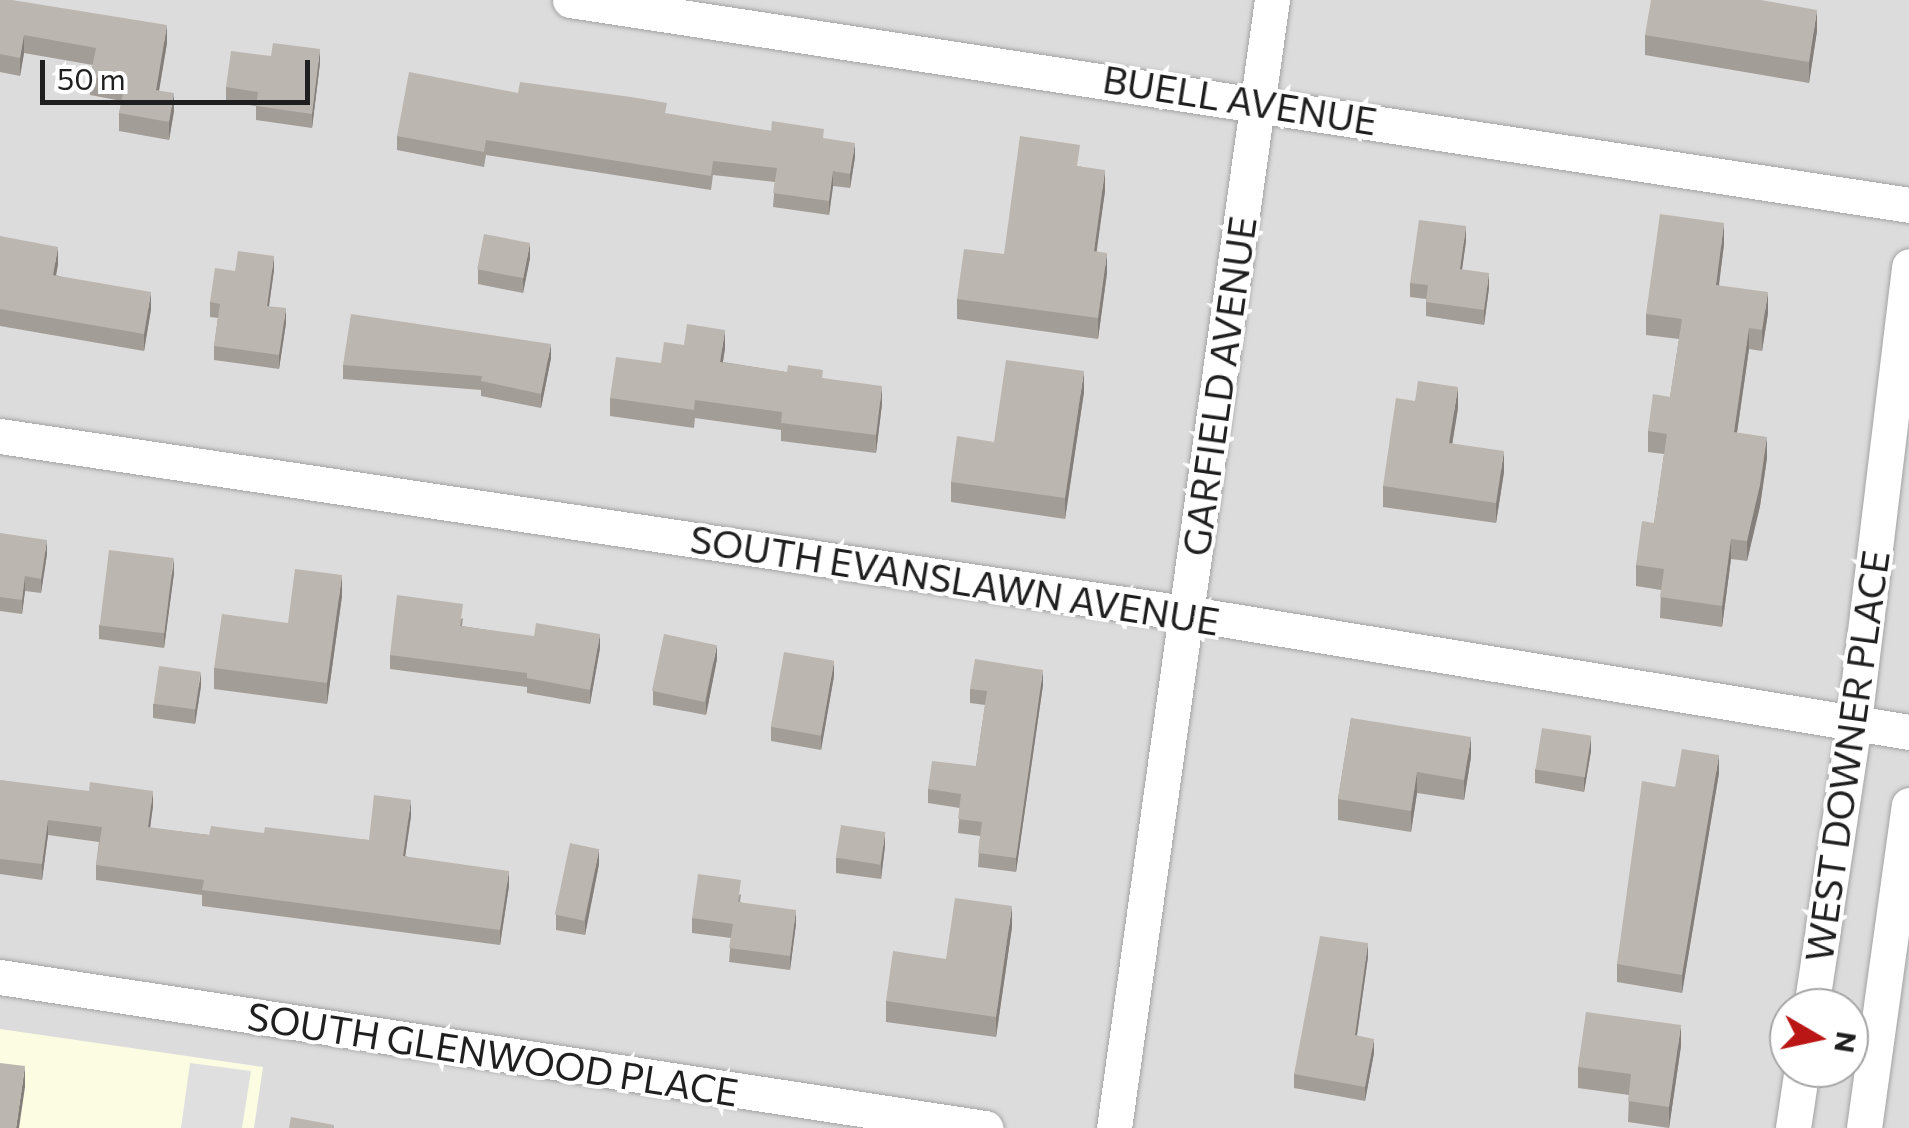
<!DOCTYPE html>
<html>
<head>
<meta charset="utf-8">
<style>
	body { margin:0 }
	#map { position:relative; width:1909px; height:1128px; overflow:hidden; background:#efece7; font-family:Commissioner,sans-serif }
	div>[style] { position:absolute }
	.residential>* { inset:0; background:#dddcdc }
	.education>* { inset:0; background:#fcfce3 }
	.parking>* { inset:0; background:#dfdfdf }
	.roads { filter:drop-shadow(0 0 2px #a3a3a3) drop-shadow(0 0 2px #a3a3a3) }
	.street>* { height:35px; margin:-17.5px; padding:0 17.5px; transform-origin:17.5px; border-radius:17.5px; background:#fff }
	.wall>* { inset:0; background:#a29d97 }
	.shaded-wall>* { inset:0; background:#847f7b }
	.building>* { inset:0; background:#bcb6b0; transform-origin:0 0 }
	span { translate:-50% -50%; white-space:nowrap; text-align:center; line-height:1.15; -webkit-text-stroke:8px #fff; paint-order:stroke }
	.street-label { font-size:38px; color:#1f1f1f }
	.north { position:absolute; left:1769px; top:988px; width:100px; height:100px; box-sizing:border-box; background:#fff; border:2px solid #a5a5a5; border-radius:50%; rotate:99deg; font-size:28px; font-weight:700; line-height:40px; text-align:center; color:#1f1f1f }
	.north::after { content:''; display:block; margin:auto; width:35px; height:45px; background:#ba1615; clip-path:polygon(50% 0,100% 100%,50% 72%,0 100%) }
	.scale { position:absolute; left:40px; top:60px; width:270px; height:45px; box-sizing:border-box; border:5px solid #1f1f1f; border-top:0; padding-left:12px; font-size:30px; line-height:35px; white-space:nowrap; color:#1f1f1f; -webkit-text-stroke:8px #fff; paint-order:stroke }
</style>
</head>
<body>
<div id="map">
	<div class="residential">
		<i style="clip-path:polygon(evenodd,0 0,1909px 0,1909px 1128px,0 1128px,0 0,1789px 1008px,1849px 1008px,1849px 1068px,1789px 1068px,1789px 1008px)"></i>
	</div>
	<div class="education">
		<i style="clip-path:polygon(0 1029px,263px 1067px,254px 1128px,0 1128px)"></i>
	</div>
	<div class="parking">
		<i style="clip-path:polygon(190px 1063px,251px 1071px,242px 1128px,181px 1128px)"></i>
	</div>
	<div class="roads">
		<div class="street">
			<i style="left:570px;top:0;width:1355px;rotate:8.7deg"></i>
			<i style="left:0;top:436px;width:1198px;rotate:8.5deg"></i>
			<i style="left:1185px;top:613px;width:734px;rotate:9.33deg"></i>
			<i style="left:0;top:977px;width:997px;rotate:8.72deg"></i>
			<i style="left:1811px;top:1008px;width:289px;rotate:-81.4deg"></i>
			<i style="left:1854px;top:722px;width:459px;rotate:-83.1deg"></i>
			<i style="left:1114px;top:1128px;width:1139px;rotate:-82.03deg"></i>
			<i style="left:1793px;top:1128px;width:61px;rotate:-81.5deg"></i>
			<i style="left:1864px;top:1128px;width:326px;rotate:-82.1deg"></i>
		</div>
	</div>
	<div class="wall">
		<i style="clip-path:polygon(0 0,167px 43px,159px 91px,174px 111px,169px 140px,119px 131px,119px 113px,122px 101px,90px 95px,90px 77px,93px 65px,24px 53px,20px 76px,0 72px)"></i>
		<i style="clip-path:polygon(1817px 31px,1809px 83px,1645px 55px,1645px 35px)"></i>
		<i style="clip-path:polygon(320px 63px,312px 128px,256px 120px,256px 106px,226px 102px,226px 87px)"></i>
		<i style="clip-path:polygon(518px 93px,824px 139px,855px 157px,850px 188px,833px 186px,829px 215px,773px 207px,775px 182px,713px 175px,711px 190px,486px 155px,484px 167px,397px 150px,397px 136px)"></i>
		<i style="clip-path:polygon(1080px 166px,1105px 191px,1096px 251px,1107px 273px,1098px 339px,957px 319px,957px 299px,1004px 254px)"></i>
		<i style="clip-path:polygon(0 236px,58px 264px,56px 275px,151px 309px,144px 351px,0 326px)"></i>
		<i style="clip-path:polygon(1466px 241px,1462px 269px,1489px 288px,1484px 325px,1426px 316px,1426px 299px,1410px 297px,1410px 283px)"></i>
		<i style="clip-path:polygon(1724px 244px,1719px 286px,1768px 313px,1762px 351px,1749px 349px,1737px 433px,1767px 458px,1760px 506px,1747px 561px,1731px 559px,1722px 627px,1660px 618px,1661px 590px,1636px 586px,1636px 565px,1654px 523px,1664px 454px,1648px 452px,1648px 431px,1670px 397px,1679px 339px,1646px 335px,1646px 314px)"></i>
		<i style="clip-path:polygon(530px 258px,523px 293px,478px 284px,478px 269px)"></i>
		<i style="clip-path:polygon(274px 270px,269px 306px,286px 323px,279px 369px,214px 360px,214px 346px,218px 318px,210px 317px,210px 302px,235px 271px)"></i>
		<i style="clip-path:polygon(684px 345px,725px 348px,723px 362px,823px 378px,882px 404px,876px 453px,781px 441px,781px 430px,695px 418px,694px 428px,610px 416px,610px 398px,661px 363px)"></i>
		<i style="clip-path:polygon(551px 358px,541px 408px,481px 396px,481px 390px,343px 379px,343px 365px)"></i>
		<i style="clip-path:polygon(1084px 392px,1065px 519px,951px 502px,951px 482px,994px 442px)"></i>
		<i style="clip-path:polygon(1458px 408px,1452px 444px,1504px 472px,1496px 523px,1383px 507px,1383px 486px)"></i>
		<i style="clip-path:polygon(0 533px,47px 554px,41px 593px,25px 591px,22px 614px,0 611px)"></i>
		<i style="clip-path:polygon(174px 573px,164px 648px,99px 639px,99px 625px)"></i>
		<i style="clip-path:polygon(342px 596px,327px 704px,214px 689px,214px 668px,288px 623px)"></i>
		<i style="clip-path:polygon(463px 618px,462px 626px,600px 648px,590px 704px,527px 693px,527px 687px,390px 669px,390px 655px)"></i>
		<i style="clip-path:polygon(717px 659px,706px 715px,653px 705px,653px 691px)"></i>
		<i style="clip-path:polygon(834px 676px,821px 750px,771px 741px,771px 727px)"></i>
		<i style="clip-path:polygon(1043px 685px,1016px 872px,978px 867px,980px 836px,958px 833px,960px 808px,928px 803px,928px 789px,976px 766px,985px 705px,970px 703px,970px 689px)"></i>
		<i style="clip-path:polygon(201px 686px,195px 724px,153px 718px,153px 704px)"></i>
		<i style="clip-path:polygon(1351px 718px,1471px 757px,1464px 800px,1417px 793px,1411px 832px,1338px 820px,1338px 799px)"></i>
		<i style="clip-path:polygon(1591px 751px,1584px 792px,1535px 783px,1535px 769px)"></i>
		<i style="clip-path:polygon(1719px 773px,1682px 993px,1617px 982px,1617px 964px,1675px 787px)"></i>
		<i style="clip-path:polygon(0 780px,153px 806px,150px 828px,209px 835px,264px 833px,369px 840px,411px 816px,405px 856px,509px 886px,500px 945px,202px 906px,202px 895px,96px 880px,96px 865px,99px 842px,48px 835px,42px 880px,0 874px)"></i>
		<i style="clip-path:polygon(885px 846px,881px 879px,836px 873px,836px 858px)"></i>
		<i style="clip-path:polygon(599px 864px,585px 935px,556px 930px,556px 915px)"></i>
		<i style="clip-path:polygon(741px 894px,740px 902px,796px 924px,790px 970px,729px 962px,731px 938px,692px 933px,692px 918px)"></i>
		<i style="clip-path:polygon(1012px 927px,996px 1037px,886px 1022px,886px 1001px,946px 959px)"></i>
		<i style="clip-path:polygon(1368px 957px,1357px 1035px,1374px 1053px,1365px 1101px,1294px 1088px,1294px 1074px)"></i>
		<i style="clip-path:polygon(1681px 1046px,1669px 1128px,1628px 1122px,1629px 1095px,1578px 1088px,1578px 1067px)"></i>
	</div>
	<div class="shaded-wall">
		<i style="clip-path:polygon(1817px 10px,1817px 31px,1809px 83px,1809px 62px)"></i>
		<i style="clip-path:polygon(167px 25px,167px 43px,156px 108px,156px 90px)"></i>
		<i style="clip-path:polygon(24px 35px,24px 53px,20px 76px,20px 58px)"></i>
		<i style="clip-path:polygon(320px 49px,320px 63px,312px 128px,312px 114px)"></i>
		<i style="clip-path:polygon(174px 93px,174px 111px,169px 140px,169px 122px)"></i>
		<i style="clip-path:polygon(855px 143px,855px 157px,850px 188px,850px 174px)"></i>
		<i style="clip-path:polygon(1105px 170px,1105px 191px,1094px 271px,1094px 251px)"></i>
		<i style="clip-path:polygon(833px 171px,833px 186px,829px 215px,829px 201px)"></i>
		<i style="clip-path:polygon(1724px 223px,1724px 244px,1716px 306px,1716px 285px)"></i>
		<i style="clip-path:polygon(1466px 226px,1466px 241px,1460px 284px,1460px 269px)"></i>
		<i style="clip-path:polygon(530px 243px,530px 258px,523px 293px,523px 279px)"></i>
		<i style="clip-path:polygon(58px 247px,58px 264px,53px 292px,53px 275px)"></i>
		<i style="clip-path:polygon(1107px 253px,1107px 273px,1098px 339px,1098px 318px)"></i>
		<i style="clip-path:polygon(274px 256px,274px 270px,267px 320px,267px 306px)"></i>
		<i style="clip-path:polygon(1489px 273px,1489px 288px,1484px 325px,1484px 310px)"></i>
		<i style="clip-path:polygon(151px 292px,151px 309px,144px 351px,144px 334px)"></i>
		<i style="clip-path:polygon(1768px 292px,1768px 313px,1762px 351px,1762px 330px)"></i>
		<i style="clip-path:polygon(286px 308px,286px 323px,279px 369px,279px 355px)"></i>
		<i style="clip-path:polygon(1749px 328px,1749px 349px,1734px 453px,1734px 432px)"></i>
		<i style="clip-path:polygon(725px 330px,725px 348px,720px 380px,720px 362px)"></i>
		<i style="clip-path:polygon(551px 344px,551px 358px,541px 408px,541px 394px)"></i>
		<i style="clip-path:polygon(1084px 371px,1084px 392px,1065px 519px,1065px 498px)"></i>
		<i style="clip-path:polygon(882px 386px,882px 404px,876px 453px,876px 435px)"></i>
		<i style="clip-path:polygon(1458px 387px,1458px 408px,1449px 464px,1449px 443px)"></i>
		<i style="clip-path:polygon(1767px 437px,1767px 458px,1760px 506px,1747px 561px,1747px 541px)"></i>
		<i style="clip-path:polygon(1504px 451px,1504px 472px,1496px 523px,1496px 503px)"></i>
		<i style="clip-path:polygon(1731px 539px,1731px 559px,1722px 627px,1722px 606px)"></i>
		<i style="clip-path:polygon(47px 540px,47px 554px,41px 593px,41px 579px)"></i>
		<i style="clip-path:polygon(174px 558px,174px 573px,164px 648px,164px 634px)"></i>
		<i style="clip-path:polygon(342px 575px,342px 596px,327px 704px,327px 683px)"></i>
		<i style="clip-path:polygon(25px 576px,25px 591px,22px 614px,22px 600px)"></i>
		<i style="clip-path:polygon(600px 634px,600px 648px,590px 704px,590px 690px)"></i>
		<i style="clip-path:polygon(717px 645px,717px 659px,706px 715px,706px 700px)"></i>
		<i style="clip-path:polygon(834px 661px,834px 676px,821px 750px,821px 735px)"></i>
		<i style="clip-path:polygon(1043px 670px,1043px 685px,1016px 872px,1016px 858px)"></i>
		<i style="clip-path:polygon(201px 672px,201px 686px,195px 724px,195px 710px)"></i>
		<i style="clip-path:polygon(1591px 736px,1591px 751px,1584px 792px,1584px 778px)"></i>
		<i style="clip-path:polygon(1471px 737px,1471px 757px,1464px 800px,1464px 780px)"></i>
		<i style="clip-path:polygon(1719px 755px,1719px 773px,1682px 993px,1682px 975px)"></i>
		<i style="clip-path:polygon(1417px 772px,1417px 793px,1411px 832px,1411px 811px)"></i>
		<i style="clip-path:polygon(153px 791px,153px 806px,148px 843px,148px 827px)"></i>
		<i style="clip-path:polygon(411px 800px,411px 816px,403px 871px,403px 856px)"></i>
		<i style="clip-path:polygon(48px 820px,48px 835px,42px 880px,42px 864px)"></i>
		<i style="clip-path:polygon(885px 832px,885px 846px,881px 879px,881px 864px)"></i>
		<i style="clip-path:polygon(599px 849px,599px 864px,585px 935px,585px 921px)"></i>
		<i style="clip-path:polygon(509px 871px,509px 886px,500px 945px,500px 930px)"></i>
		<i style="clip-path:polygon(1012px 906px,1012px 927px,996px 1037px,996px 1017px)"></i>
		<i style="clip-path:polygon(796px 910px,796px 924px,790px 970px,790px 956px)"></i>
		<i style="clip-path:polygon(1368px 943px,1368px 957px,1355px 1049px,1355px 1035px)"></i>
		<i style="clip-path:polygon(1681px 1025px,1681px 1046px,1669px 1128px,1669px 1107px)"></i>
		<i style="clip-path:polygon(1374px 1039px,1374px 1053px,1365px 1101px,1365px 1087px)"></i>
		<i style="clip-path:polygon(25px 1066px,25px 1087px,19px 1128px,16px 1128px)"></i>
	</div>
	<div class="building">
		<i style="clip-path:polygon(0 0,12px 0,167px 25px,156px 90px,174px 93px,169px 122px,119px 113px,125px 83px,90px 77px,96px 48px,24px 35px,20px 58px,0 54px)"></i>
		<i style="clip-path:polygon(1651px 0,1761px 0,1817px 10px,1809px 62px,1645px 35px)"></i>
		<i style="clip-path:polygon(273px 43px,320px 49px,312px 114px,256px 106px,258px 92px,226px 87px,231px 51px,271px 56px)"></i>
		<i style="clip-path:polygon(409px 72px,518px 93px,520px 82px,631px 97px,667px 103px,665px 113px,771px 131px,772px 121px,824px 129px,823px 138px,855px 143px,850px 174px,833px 171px,829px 201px,773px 193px,777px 168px,713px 161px,711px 176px,486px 140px,484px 152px,397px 136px)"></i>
		<i style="clip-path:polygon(1020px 136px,1080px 145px,1077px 166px,1105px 170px,1094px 251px,1107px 253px,1098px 318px,957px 299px,964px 249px,1004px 254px)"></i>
		<i style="clip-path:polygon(1660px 214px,1724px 223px,1716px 285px,1768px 292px,1762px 330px,1749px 328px,1734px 432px,1767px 437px,1760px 485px,1747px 541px,1731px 539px,1722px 606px,1660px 597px,1664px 569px,1636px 565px,1642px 521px,1654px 523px,1667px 434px,1648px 431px,1653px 394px,1670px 397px,1682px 319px,1646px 314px)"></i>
		<i style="clip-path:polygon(1419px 220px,1466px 226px,1460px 269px,1489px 273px,1484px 310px,1426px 302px,1428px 285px,1410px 283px)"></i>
		<i style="left:484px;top:234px;width:47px;height:36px;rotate:11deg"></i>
		<i style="clip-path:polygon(0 236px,58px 247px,53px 275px,151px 292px,144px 334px,0 309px)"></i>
		<i style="clip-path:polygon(238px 251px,274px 256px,267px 306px,286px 308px,279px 355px,214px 346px,220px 304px,210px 302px,215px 268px,235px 271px)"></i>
		<i style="clip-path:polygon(351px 314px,551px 344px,541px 394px,481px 381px,482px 376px,343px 365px)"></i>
		<i style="clip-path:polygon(687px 324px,725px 330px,720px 362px,787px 372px,788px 365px,823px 370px,822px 378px,882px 386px,876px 435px,781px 423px,782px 412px,695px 400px,694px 410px,610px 398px,616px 357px,661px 363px,664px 342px,684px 345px)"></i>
		<i style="clip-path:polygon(1006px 360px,1084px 371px,1065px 498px,951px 482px,957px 436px,994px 442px)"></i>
		<i style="clip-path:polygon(1418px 381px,1458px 387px,1449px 443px,1504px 451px,1496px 503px,1383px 486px,1396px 398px,1415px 401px)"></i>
		<i style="clip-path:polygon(0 533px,47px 540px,41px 579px,25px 576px,22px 600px,0 597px)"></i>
		<i style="left:109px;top:550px;width:65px;height:76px;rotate:7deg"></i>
		<i style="clip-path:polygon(295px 569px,342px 575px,327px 683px,214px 668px,222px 614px,288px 623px)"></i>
		<i style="clip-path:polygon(397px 595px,463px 604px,460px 626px,534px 636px,536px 623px,600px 634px,590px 690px,527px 678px,527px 673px,390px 655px)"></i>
		<i style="left:664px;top:634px;width:54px;height:58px;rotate:12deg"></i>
		<i style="left:784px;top:652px;width:51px;height:76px;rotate:10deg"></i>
		<i style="clip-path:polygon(975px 659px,1043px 670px,1016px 858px,978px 853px,982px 822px,958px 819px,961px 794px,928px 789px,932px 761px,976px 766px,987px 691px,970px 689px)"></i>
		<i style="left:159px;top:666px;width:42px;height:38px;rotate:8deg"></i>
		<i style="clip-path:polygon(1351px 718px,1471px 737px,1464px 780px,1417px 772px,1411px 811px,1338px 799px)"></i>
		<i style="left:1542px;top:728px;width:50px;height:42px;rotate:9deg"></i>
		<i style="clip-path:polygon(1682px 749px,1719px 755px,1682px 975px,1617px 964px,1642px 781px,1675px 787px)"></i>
		<i style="clip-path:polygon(0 780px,89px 791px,90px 782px,153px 791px,148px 827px,209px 835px,211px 826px,264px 833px,265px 827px,369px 840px,374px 795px,411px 800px,403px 856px,509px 871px,500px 930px,202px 890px,204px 880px,96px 865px,102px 827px,48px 820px,42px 864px,0 859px)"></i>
		<i style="left:841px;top:825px;width:45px;height:33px;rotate:9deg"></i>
		<i style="left:570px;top:843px;width:30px;height:73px;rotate:12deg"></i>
		<i style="clip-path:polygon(698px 874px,741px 880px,738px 902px,796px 910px,790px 956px,729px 948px,733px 924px,692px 918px)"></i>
		<i style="clip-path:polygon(955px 898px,1012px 906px,996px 1017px,886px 1001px,893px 951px,946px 959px)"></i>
		<i style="clip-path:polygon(1320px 936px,1368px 943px,1355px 1035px,1374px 1039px,1365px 1087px,1294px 1074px)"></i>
		<i style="clip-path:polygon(1586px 1012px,1681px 1025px,1669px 1107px,1628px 1101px,1631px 1074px,1578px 1067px)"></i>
		<i style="clip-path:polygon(0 1063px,25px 1066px,16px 1128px,0 1128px)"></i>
		<i style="clip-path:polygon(291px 1117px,334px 1125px,334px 1128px,289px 1128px)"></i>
	</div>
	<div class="street-label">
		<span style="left:1240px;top:99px;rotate:9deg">BUELL AVENUE</span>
		<span style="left:1218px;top:386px;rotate:-82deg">GARFIELD AVENUE</span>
		<span style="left:955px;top:579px;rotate:9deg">SOUTH EVANSLAWN AVENUE</span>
		<span style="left:1846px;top:756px;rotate:-82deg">WEST DOWNER PLACE</span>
		<span style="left:493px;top:1053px;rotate:9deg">SOUTH GLENWOOD PLACE</span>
	</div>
	<div class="north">N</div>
	<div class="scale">50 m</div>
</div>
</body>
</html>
